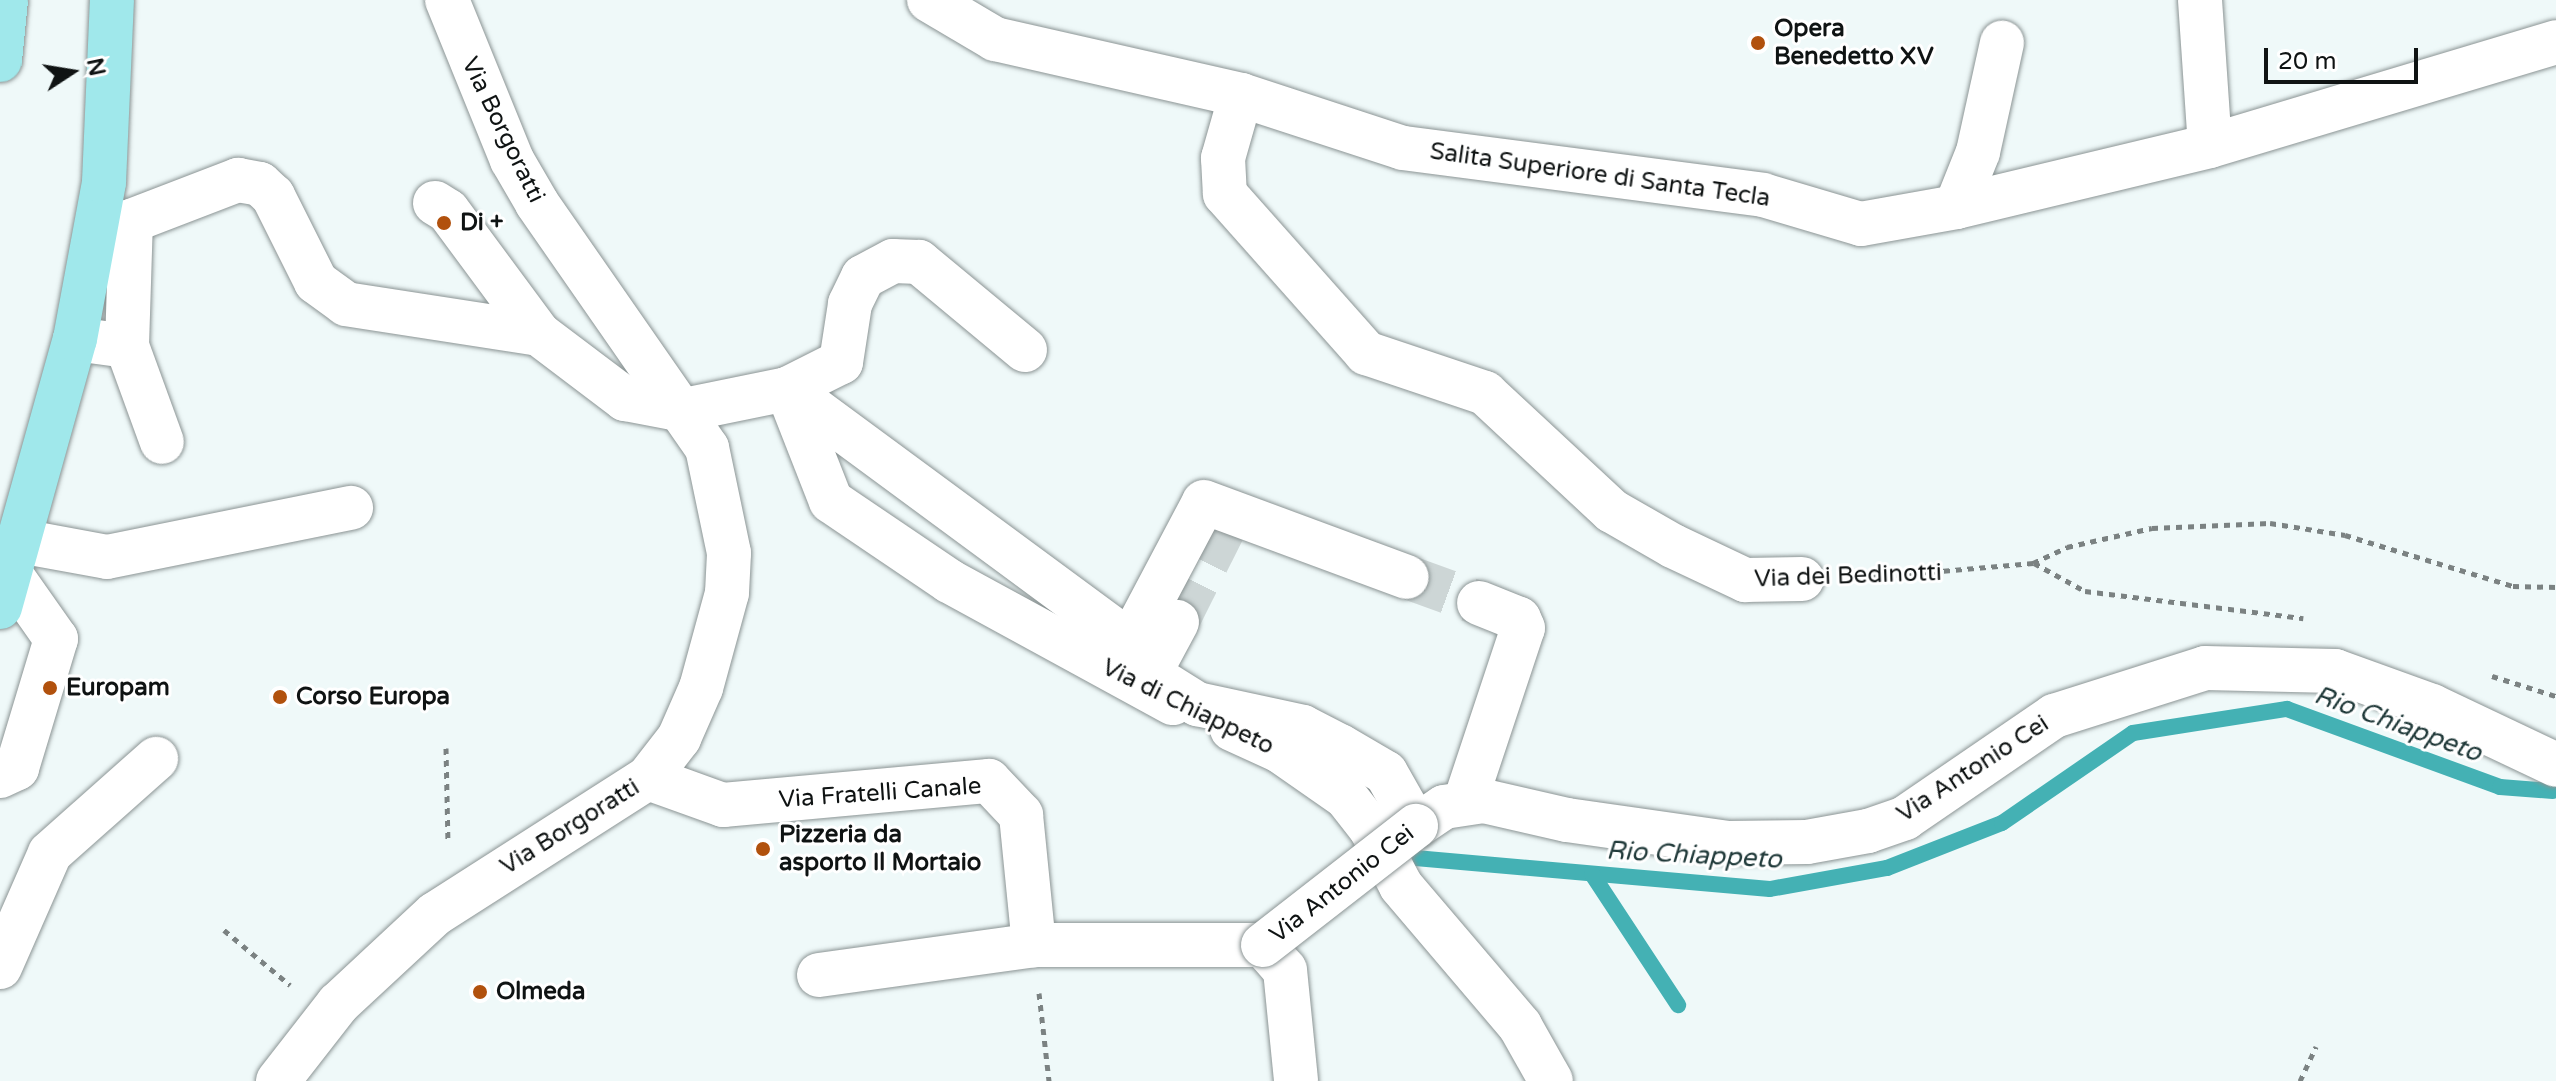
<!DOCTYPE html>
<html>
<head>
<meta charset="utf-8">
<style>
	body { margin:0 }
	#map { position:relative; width:2556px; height:1081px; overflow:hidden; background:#eff9f9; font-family:"Varela Round",sans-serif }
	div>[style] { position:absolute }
	.stream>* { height:16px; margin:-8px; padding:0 8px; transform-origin:8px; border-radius:8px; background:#44b1b4 }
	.minor-tunnel>* { height:44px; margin-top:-22px; transform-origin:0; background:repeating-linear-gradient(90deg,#cdd6d6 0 44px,transparent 0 66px) }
	.path>* { height:5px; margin-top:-2.5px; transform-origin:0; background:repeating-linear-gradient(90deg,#7b8282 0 6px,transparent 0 12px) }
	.roads { filter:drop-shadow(0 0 2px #8b9494) drop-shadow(0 0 2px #8b9494) }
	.minor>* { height:44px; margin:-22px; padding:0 22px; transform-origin:22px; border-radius:22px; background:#fff }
	.major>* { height:44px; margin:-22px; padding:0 22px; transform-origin:22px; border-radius:22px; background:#a0e8eb }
	.bridges { filter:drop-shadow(0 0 2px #8b9494) drop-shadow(0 0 2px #8b9494) }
	.minor-bridge>* { height:44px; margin:-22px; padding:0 22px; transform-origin:22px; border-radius:22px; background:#fff }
	.dots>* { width:22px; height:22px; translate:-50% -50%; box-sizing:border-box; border:4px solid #fff; border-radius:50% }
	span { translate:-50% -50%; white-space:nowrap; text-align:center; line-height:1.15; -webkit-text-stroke:6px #fff; paint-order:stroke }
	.poi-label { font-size:24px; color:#0f1313; font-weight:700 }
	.left { translate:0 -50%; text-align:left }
	.street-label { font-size:24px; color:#0f1313 }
	.water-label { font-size:26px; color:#213a3a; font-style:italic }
	.north { position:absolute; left:32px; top:32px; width:80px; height:80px; -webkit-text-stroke:6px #fff; paint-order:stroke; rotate:78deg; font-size:22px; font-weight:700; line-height:32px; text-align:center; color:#0f1313 }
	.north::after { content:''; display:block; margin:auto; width:28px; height:36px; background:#0f1313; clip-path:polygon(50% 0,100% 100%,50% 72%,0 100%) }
	.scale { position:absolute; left:2264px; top:48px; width:154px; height:36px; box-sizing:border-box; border:4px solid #0f1313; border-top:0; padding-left:10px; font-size:24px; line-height:28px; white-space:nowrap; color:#0f1313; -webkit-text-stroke:6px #fff; paint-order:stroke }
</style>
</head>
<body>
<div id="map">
	<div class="stream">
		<i style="left:1404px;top:857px;width:367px;rotate:5deg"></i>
		<i style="left:1770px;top:889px;width:119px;rotate:-10.2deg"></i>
		<i style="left:1887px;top:868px;width:123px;rotate:-21.4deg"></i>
		<i style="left:2002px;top:823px;width:159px;rotate:-34.5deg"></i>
		<i style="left:2133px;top:733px;width:156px;rotate:-8.9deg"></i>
		<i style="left:2287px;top:709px;width:227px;rotate:20.1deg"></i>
		<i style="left:2500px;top:787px;width:53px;rotate:4.3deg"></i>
		<i style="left:1592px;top:874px;width:157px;rotate:56.7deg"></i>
	</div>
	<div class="minor-tunnel">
		<i style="left:1407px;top:577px;width:77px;rotate:19.9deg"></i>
		<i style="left:1177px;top:622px;width:121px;rotate:-63.4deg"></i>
	</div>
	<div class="path">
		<i style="left:2034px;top:563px;width:58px;rotate:28.8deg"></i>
		<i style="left:2085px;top:591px;width:220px;rotate:7.1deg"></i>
		<i style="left:1848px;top:579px;width:186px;rotate:-4.9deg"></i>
		<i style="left:2033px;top:563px;width:38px;rotate:-25deg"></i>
		<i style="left:2067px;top:547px;width:87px;rotate:-12.6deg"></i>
		<i style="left:2152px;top:528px;width:118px;rotate:-2.4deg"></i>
		<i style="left:2270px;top:523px;width:76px;rotate:9.1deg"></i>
		<i style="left:2345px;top:535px;width:176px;rotate:16.9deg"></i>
		<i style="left:2513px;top:586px;width:43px;rotate:1.3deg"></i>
		<i style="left:2492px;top:676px;width:67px;rotate:17.4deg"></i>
		<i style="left:446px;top:748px;width:94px;rotate:88.8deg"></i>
		<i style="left:224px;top:930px;width:86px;rotate:39.8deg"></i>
		<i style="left:1039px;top:993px;width:89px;rotate:83.5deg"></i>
		<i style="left:2300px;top:1081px;width:38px;rotate:-65deg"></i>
	</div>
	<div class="roads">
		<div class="minor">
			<i style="left:929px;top:0;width:77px;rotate:30.6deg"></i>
			<i style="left:995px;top:39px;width:252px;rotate:12.8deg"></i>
			<i style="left:1241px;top:95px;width:170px;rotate:18.1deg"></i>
			<i style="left:1403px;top:148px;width:363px;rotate:7.4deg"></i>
			<i style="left:1763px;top:195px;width:102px;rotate:16.5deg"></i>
			<i style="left:1861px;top:224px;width:97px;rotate:-10.1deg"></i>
			<i style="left:1956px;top:207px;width:261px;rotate:-13.5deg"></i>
			<i style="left:2210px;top:146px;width:361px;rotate:-16.7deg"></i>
			<i style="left:2200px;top:0;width:146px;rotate:86.1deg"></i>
			<i style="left:1241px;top:95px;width:66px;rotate:105.9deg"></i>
			<i style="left:1223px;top:158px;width:36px;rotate:87deg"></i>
			<i style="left:1225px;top:194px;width:213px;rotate:48.4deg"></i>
			<i style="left:1366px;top:353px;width:126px;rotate:18.6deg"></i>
			<i style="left:1485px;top:393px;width:173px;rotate:42.9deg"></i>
			<i style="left:1612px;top:511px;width:70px;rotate:29.8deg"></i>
			<i style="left:1673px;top:546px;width:80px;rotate:25.3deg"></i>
			<i style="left:1745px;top:580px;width:57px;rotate:-1deg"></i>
			<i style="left:435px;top:203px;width:15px;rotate:32deg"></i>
			<i style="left:448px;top:211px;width:153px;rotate:53.5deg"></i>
			<i style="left:1956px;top:207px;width:59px;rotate:-68.2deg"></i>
			<i style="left:1978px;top:152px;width:112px;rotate:-77.6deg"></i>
			<i style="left:75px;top:339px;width:52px;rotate:7.7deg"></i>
			<i style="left:127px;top:346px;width:125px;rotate:-88.2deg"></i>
			<i style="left:131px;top:221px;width:115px;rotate:-21deg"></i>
			<i style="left:238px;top:180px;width:22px;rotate:10deg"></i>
			<i style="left:260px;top:184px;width:18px;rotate:43deg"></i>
			<i style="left:273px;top:196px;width:96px;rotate:63.4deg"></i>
			<i style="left:316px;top:282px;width:37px;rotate:36deg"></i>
			<i style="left:346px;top:304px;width:195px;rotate:8.8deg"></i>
			<i style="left:539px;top:334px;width:108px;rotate:37.1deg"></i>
			<i style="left:625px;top:399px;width:60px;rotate:10.6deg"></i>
			<i style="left:684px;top:410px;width:105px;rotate:-11.5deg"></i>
			<i style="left:787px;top:389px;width:426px;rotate:36.4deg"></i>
			<i style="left:1130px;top:642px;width:158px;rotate:-62.1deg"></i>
			<i style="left:1204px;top:502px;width:216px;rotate:20.3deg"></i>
			<i style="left:127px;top:346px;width:102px;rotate:70deg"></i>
			<i style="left:1025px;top:350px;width:138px;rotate:-140.3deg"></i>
			<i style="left:919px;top:262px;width:26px;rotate:-178deg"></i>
			<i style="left:893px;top:261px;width:34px;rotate:152deg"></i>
			<i style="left:863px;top:277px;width:30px;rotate:116deg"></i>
			<i style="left:850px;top:304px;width:59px;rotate:98.8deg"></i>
			<i style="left:841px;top:362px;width:60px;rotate:153.4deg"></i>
			<i style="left:787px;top:389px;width:120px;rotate:68.6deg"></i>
			<i style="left:831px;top:501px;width:143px;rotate:34.1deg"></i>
			<i style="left:949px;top:581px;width:255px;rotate:28.6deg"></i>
			<i style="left:20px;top:541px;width:88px;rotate:10.4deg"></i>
			<i style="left:107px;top:557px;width:249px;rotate:-11.4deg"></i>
			<i style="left:1177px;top:622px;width:59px;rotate:118.3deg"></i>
			<i style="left:1149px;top:674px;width:57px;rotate:32deg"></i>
			<i style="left:1197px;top:704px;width:108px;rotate:12.2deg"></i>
			<i style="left:1303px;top:727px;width:42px;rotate:27.2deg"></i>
			<i style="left:1340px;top:746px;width:53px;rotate:30.4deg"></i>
			<i style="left:1386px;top:773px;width:61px;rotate:60.5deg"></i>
			<i style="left:1416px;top:826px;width:34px;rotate:-34deg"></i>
			<i style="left:1444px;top:807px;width:40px;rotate:-8.5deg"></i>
			<i style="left:1484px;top:801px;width:85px;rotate:12.9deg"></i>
			<i style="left:1567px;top:820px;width:163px;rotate:8.1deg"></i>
			<i style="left:1728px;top:843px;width:79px;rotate:-0.7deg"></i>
			<i style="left:1807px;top:842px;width:62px;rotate:-10.2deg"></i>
			<i style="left:1868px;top:831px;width:39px;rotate:-19deg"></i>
			<i style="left:1905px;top:818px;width:181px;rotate:-34.4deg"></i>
			<i style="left:2054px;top:716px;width:158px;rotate:-17.6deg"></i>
			<i style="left:2205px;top:668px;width:130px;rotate:1.3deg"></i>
			<i style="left:2335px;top:671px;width:103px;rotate:19.8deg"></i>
			<i style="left:2432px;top:706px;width:137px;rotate:25.4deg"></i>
			<i style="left:1232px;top:729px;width:53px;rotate:24.6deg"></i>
			<i style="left:1280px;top:751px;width:80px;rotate:34.9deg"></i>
			<i style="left:1346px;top:797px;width:41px;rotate:52deg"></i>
			<i style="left:1371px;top:829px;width:64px;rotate:62.2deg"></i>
			<i style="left:1401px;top:886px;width:184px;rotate:49.6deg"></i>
			<i style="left:1520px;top:1026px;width:63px;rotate:60.6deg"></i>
			<i style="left:0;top:776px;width:19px;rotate:-25deg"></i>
			<i style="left:17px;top:768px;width:135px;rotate:-73.2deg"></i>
			<i style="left:56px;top:639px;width:78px;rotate:-125.1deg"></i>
			<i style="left:648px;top:778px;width:80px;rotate:19.8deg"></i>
			<i style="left:723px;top:805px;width:267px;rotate:-5.2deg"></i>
			<i style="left:989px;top:781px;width:47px;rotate:46.7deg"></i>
			<i style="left:1021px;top:815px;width:131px;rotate:84.3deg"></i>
			<i style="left:1034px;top:945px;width:229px"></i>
			<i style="left:1263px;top:945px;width:33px;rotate:49deg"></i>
			<i style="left:1285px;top:970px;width:112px;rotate:84.3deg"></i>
			<i style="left:1465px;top:802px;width:183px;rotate:-71.6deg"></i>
			<i style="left:1523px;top:628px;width:10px;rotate:-114deg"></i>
			<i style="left:1519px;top:619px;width:43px;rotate:-158.2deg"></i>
			<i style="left:0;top:967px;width:124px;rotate:-66.3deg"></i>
			<i style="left:50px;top:853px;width:142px;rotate:-41.6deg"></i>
			<i style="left:819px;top:975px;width:217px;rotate:-7.9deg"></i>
			<i style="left:278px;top:1081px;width:98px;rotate:-52.1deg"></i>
			<i style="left:338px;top:1004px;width:132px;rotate:-42.9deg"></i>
			<i style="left:435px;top:914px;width:253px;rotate:-32.6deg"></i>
			<i style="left:648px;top:778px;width:51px;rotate:-52.2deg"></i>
			<i style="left:679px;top:738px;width:55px;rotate:-66.3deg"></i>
			<i style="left:701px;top:688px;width:98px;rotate:-74.7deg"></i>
			<i style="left:727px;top:593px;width:40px;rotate:-87.1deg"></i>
			<i style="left:729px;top:553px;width:107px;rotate:-101.8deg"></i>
			<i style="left:707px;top:448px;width:298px;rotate:-124.8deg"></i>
			<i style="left:537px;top:203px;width:50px;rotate:-120.2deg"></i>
			<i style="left:512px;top:160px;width:173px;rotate:-112.1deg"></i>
		</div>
		<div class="major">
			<i style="left:0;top:60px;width:60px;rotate:-84.3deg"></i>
			<i style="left:0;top:607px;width:278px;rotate:-74.4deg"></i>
			<i style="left:75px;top:339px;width:160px;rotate:-79.5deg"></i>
			<i style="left:104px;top:182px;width:182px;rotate:-87.5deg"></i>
		</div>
	</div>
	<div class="bridges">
		<div class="minor-bridge">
			<i style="left:1263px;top:945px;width:194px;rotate:-37.9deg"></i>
		</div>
	</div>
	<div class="dots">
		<i style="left:1758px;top:43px;background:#b1510d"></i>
		<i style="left:444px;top:223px;background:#b1510d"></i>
		<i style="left:50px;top:688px;background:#b1510d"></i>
		<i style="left:280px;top:697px;background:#b1510d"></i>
		<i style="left:763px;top:849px;background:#b1510d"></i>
		<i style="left:480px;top:992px;background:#b1510d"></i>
	</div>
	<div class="poi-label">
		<span class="left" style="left:1774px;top:43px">Opera<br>Benedetto XV</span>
		<span class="left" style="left:460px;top:223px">Di +</span>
		<span class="left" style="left:66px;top:688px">Europam</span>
		<span class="left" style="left:296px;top:697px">Corso Europa</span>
		<span class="left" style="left:779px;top:849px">Pizzeria da<br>asporto Il Mortaio</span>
		<span class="left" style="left:496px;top:992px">Olmeda</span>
	</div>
	<div class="street-label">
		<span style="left:503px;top:130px;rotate:64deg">Via Borgoratti</span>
		<span style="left:1600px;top:175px;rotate:8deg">Salita Superiore di Santa Tecla</span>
		<span style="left:1848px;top:576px;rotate:-2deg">Via dei Bedinotti</span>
		<span style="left:1188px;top:707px;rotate:26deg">Via di Chiappeto</span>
		<span style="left:1973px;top:769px;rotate:-33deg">Via Antonio Cei</span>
		<span style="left:880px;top:793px;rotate:-4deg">Via Fratelli Canale</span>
		<span style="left:570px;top:827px;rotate:-32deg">Via Borgoratti</span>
		<span style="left:1342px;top:884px;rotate:-38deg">Via Antonio Cei</span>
	</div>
	<div class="water-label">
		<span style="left:2398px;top:724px;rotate:20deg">Rio Chiappeto</span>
		<span style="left:1694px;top:855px;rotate:3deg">Rio Chiappeto</span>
	</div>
	<div class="north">N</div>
	<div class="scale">20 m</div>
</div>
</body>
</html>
